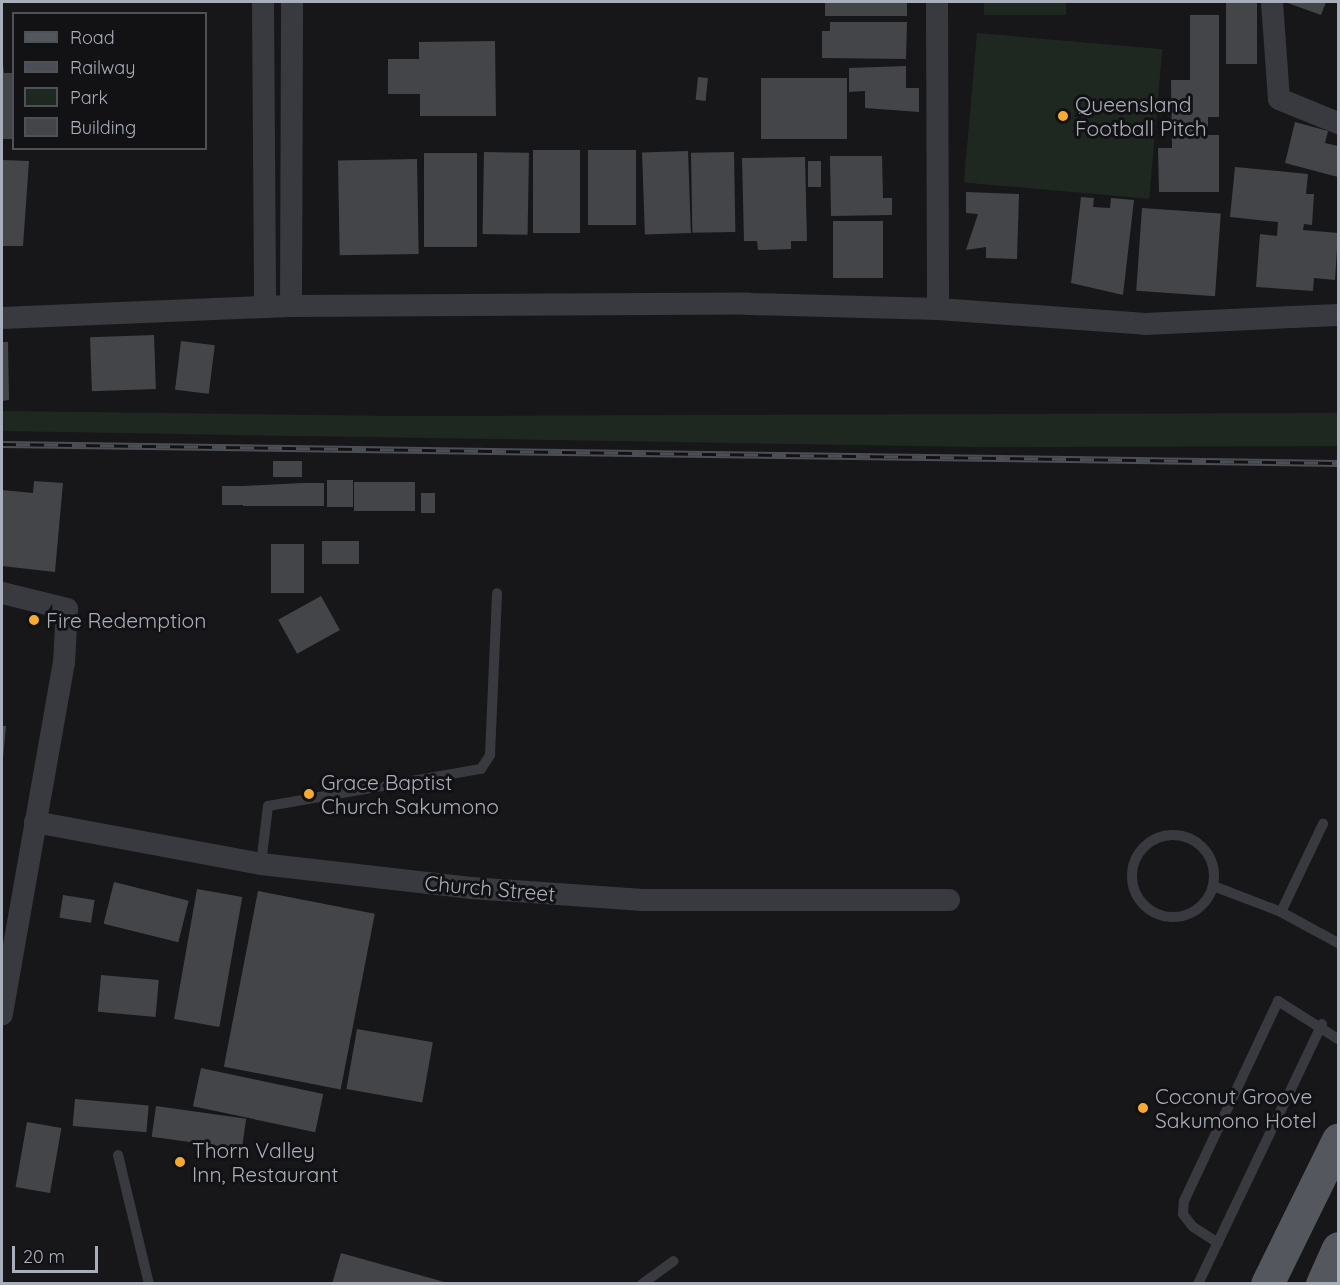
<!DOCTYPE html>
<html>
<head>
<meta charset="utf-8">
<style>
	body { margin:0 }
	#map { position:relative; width:1340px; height:1285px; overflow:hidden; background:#171719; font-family:Quicksand,sans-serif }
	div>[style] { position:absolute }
	.green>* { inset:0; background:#1f2820; transform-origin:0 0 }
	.building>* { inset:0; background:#434549; transform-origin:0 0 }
	.service>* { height:10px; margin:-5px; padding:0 5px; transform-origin:5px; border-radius:5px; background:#383a3f }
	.service>.ring { margin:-5px; padding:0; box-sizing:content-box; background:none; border:10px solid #383a3f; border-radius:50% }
	.minor>* { height:22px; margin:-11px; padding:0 11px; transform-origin:11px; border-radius:11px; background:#383a3f }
	.primary>* { height:33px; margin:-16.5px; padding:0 16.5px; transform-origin:16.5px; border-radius:16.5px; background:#54575e }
	.rail>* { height:7px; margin-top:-3.5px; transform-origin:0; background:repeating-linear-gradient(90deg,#121214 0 14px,#4b4e54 0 28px); box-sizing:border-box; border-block:2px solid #4b4e54 }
	.dots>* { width:16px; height:16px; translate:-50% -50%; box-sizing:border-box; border:3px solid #121214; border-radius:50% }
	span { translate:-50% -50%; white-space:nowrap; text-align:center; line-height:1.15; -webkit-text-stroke:6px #121214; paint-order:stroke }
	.poi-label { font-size:21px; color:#a9afba }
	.left { translate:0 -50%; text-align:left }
	.street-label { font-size:21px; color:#a9afba }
	.frame { position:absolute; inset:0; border:3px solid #a9afba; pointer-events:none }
	.legend { position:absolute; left:12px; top:12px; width:195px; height:138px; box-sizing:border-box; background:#121214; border:2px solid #4e5156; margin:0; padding:8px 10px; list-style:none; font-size:18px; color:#a9afba }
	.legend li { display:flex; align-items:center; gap:12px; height:30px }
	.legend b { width:30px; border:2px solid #4e5156 }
	.scale { position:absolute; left:12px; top:1246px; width:86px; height:27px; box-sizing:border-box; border:3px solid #a9afba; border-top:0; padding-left:8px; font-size:18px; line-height:21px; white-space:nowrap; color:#a9afba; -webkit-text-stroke:4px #121214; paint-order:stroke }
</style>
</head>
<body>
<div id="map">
	<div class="green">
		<i style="left:984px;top:2px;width:82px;height:13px"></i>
		<i style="left:977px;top:33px;width:186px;height:150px;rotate:5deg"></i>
		<i style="clip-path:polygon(2px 411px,397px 416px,1338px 413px,1338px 446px,979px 447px,2px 431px)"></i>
	</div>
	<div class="building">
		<i style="left:825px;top:2px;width:82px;height:14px"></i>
		<i style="left:1226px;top:2px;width:31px;height:62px"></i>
		<i style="clip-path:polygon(1285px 2px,1326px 2px,1321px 15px)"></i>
		<i style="clip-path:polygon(1190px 15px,1219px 15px,1219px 117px,1208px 117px,1208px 135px,1219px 135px,1219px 192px,1159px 192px,1158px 148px,1172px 148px,1171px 80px,1190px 80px)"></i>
		<i style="clip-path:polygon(830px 22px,907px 22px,906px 59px,822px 58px,822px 31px,830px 31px)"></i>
		<i style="clip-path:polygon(495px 41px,496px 116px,420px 116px,420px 94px,388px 94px,388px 59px,419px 59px,419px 42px)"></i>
		<i style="clip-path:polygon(2px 55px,4px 73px,14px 73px,14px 139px,2px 139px)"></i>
		<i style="clip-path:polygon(906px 66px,906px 88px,919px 88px,919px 112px,865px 108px,865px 91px,849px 92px,849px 68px)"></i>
		<i style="left:698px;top:77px;width:10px;height:23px;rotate:6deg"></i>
		<i style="left:761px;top:78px;width:86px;height:61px"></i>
		<i style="clip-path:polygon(1295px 122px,1328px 131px,1325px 143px,1338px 146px,1338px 177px,1285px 163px)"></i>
		<i style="left:533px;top:150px;width:47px;height:83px"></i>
		<i style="left:588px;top:150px;width:48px;height:75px"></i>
		<i style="left:688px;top:151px;width:82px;height:46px;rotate:88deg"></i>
		<i style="left:484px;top:152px;width:45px;height:82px;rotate:1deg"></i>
		<i style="left:734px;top:152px;width:80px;height:43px;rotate:89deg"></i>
		<i style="left:424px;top:153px;width:53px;height:94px"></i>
		<i style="clip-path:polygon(830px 156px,882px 156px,883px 198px,892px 198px,892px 215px,831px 216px)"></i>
		<i style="clip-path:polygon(805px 157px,807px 241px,791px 241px,791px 249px,758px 250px,757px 241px,744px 241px,742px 158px)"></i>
		<i style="left:417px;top:159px;width:95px;height:79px;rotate:89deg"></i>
		<i style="clip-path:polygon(2px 160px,29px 161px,23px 246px,2px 246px)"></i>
		<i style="left:808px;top:161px;width:13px;height:26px"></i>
		<i style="clip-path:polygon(1235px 167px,1308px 174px,1306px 194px,1314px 194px,1312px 225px,1304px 224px,1303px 230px,1338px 233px,1335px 280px,1314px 278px,1313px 291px,1256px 287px,1260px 234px,1277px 236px,1278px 222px,1230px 217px)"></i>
		<i style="clip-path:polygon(966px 192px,1019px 194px,1017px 259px,986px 258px,986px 247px,966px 250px,978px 214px,966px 213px)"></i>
		<i style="clip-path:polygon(1081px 197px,1094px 198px,1093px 207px,1110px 208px,1111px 198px,1134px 200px,1123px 295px,1071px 283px)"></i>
		<i style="left:1142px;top:208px;width:79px;height:83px;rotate:4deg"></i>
		<i style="left:833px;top:221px;width:50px;height:57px"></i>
		<i style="left:154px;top:335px;width:54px;height:64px;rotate:88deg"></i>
		<i style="left:181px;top:341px;width:34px;height:49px;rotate:7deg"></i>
		<i style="clip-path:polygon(2px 342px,8px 342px,9px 400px,2px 401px)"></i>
		<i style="left:273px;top:461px;width:29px;height:16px"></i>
		<i style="left:327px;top:480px;width:26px;height:27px"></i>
		<i style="clip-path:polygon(34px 481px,63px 483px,55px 572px,2px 566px,2px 490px,33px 493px)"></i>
		<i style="left:354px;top:482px;width:61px;height:29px"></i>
		<i style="clip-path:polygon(303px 483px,324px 483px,324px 506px,243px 506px,243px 486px)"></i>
		<i style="left:222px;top:486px;width:21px;height:19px"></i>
		<i style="left:421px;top:493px;width:14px;height:20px"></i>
		<i style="left:322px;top:541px;width:37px;height:23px"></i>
		<i style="left:271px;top:544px;width:33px;height:49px"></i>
		<i style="left:321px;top:596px;width:39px;height:49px;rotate:61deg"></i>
		<i style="clip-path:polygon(2px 726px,6px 726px,3px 759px,2px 759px)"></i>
		<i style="left:114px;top:882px;width:77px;height:43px;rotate:14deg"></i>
		<i style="left:197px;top:889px;width:46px;height:132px;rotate:10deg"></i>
		<i style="left:258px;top:891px;width:119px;height:179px;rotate:11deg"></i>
		<i style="left:63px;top:895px;width:32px;height:23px;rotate:9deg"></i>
		<i style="left:101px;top:975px;width:58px;height:37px;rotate:5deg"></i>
		<i style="left:357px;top:1029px;width:77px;height:61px;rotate:10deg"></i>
		<i style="left:201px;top:1068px;width:125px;height:39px;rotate:12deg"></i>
		<i style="left:75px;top:1099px;width:74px;height:27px;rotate:5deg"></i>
		<i style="left:156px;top:1106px;width:91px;height:31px;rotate:8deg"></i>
		<i style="left:27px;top:1122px;width:35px;height:66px;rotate:10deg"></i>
		<i style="clip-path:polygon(341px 1253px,448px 1283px,448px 1284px,332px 1284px)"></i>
	</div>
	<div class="service">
		<i class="ring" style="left:1132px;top:835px;width:72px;height:72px"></i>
		<i style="left:261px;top:864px;width:58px;rotate:-83.1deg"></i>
		<i style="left:268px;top:806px;width:216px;rotate:-9.9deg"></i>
		<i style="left:481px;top:769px;width:17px;rotate:-57deg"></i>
		<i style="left:490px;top:755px;width:162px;rotate:-87.5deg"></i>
		<i style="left:1216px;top:887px;width:70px;rotate:21deg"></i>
		<i style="left:1281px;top:912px;width:65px;rotate:28.5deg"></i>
		<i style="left:1281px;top:912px;width:98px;rotate:-64.5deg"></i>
		<i style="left:118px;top:1155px;width:133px;rotate:76.5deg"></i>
		<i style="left:1218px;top:1243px;width:30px;rotate:-147deg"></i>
		<i style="left:1193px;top:1227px;width:16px;rotate:-128deg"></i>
		<i style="left:1183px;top:1214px;width:13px;rotate:-86deg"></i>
		<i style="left:1184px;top:1201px;width:221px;rotate:-64.8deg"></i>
		<i style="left:1278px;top:1001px;width:71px;rotate:32.3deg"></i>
		<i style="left:642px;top:1284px;width:39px;rotate:-36deg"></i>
		<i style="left:1198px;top:1284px;width:288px;rotate:-64.5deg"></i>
	</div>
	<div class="minor">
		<i style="left:263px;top:2px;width:305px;rotate:89.6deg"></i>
		<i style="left:937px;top:2px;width:307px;rotate:89.8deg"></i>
		<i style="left:1272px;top:2px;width:97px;rotate:85.9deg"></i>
		<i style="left:1279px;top:99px;width:64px;rotate:22.1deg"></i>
		<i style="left:291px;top:306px;width:304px;rotate:-89.8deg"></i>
		<i style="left:2px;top:318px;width:289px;rotate:-2.4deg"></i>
		<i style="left:291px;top:306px;width:457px;rotate:-0.3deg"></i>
		<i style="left:748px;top:304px;width:190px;rotate:1.5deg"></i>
		<i style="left:938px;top:309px;width:208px;rotate:4.1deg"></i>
		<i style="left:1145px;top:324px;width:193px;rotate:-2.7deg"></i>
		<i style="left:2px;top:593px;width:67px;rotate:13.8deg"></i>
		<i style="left:67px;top:609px;width:53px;rotate:93.2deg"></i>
		<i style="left:64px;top:662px;width:358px;rotate:100deg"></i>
		<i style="left:35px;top:822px;width:230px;rotate:10.5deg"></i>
		<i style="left:261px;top:864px;width:211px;rotate:6.5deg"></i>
		<i style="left:471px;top:888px;width:172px;rotate:4deg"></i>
		<i style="left:643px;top:900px;width:306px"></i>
	</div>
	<div class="primary">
		<i style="left:1267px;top:1284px;width:161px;rotate:-63.8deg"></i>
		<i style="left:1322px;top:1284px;width:39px;rotate:-66deg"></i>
	</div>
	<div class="rail">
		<i style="left:2px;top:444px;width:1336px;rotate:0.81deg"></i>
	</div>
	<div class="dots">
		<i style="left:1063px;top:116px;background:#f7aa32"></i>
		<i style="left:34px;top:620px;background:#f7aa32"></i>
		<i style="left:309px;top:794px;background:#f7aa32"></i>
		<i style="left:1143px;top:1108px;background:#f7aa32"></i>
		<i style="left:180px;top:1162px;background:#f7aa32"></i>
	</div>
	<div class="poi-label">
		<span class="left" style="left:1075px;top:116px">Queensland<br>Football Pitch</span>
		<span class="left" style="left:46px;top:620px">Fire Redemption</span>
		<span class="left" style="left:321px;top:794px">Grace Baptist<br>Church Sakumono</span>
		<span class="left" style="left:1155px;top:1108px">Coconut Groove<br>Sakumono Hotel</span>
		<span class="left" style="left:192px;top:1162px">Thorn Valley<br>Inn, Restaurant</span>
	</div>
	<div class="street-label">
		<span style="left:490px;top:888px;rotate:5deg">Church Street</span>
	</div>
	<div class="frame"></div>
	<ul class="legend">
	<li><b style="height:8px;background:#54575e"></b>Road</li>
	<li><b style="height:8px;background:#4b4e54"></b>Railway</li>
	<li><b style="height:16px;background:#1f2820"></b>Park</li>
	<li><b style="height:16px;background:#434549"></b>Building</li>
	</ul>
	<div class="scale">20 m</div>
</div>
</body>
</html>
